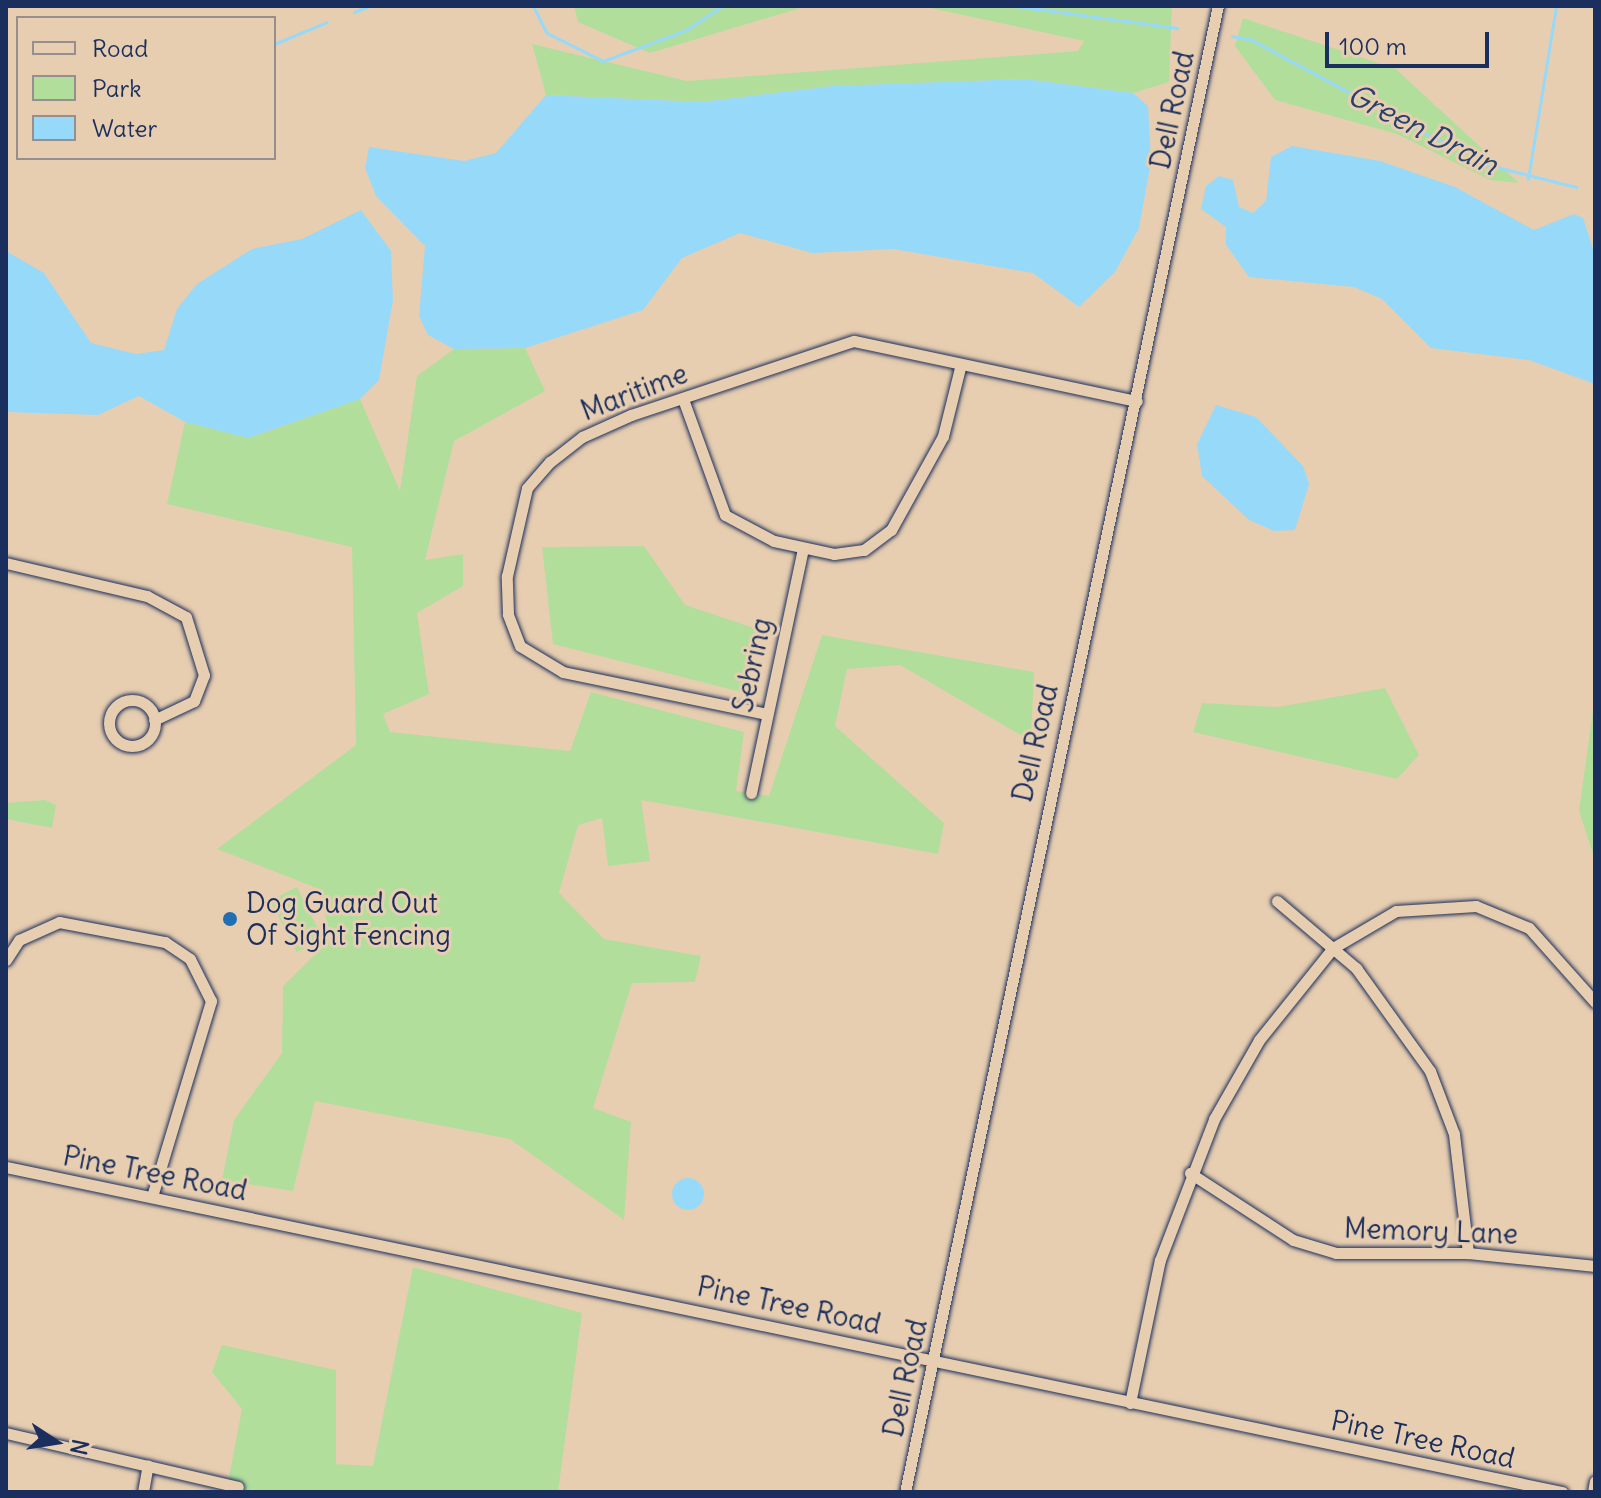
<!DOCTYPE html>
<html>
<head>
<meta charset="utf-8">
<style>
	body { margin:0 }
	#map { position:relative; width:1601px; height:1498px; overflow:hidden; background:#e8ceb0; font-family:Delius,sans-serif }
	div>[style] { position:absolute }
	.green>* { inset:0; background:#b2de9c; transform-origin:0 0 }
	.water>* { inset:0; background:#97d9f9 }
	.round { border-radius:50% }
	.stream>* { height:3px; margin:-1.5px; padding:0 1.5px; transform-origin:1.5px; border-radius:1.5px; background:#97d9f9 }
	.roads { filter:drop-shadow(0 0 2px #1b2f5e) drop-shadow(0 0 2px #1b2f5e) }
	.minor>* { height:11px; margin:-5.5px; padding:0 5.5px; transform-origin:5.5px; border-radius:5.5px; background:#e8ceb0 }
	.minor>.ring { margin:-5.5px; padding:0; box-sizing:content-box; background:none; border:11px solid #e8ceb0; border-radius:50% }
	.dots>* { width:22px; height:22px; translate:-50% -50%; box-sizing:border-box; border:4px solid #e8ceb0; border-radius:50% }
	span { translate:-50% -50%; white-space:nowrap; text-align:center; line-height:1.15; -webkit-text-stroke:6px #e8ceb0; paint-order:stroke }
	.street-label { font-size:28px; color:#1b2f5e }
	.poi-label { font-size:28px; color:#1b2f5e }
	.left { translate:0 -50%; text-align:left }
	.water-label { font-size:30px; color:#27406e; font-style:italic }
	.frame { position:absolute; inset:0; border:8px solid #1b2f5e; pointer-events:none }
	.legend { position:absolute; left:16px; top:16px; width:260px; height:144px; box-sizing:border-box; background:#e8ceb0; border:2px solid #968e8f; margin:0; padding:10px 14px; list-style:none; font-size:24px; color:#1b2f5e }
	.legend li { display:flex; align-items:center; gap:16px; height:40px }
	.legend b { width:40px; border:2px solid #968e8f }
	.north { position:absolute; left:16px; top:1402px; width:80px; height:80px; -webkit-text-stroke:6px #e8ceb0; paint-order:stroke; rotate:102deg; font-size:22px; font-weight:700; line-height:32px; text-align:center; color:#1b2f5e }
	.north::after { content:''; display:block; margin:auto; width:28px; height:36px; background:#1b2f5e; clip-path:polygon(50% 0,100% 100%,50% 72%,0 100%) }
	.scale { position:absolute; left:1325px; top:32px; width:164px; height:36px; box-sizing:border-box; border:4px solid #1b2f5e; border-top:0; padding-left:10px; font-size:24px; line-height:28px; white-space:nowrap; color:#1b2f5e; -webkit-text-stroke:6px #e8ceb0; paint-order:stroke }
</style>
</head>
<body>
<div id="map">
	<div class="green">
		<i style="clip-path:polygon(574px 6px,807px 6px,650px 53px,578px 22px)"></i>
		<i style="clip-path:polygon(921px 6px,1172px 6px,1169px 82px,1133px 93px,1025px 79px,832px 86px,702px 102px,546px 95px,532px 44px,687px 81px,1078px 51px,1084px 41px)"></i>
		<i style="clip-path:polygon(1243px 18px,1396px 69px,1519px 183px,1490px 180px,1397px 134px,1275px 100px,1235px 46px)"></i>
		<i style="clip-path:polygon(525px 348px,545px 391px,454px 441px,425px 560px,463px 554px,463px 586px,417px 613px,429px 694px,383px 714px,390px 732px,570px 751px,591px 692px,744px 732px,736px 791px,769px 796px,822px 635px,1034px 672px,1031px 741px,900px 665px,847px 669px,835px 726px,944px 823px,938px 854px,641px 800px,650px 861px,608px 866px,602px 818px,578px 825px,559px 893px,604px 939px,701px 956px,695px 982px,632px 983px,593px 1108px,631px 1122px,624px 1220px,510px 1139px,315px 1101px,293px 1191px,222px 1180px,234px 1120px,282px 1053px,283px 986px,332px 938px,317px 888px,217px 849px,356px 745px,352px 547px,167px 504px,185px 422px,249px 438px,360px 399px,400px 491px,417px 376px,454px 349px)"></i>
		<i style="clip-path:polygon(644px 546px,685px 605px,760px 630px,745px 693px,553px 644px,542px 547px)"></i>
		<i style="clip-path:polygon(1385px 688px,1419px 755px,1397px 779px,1193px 732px,1202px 703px,1278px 707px)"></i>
		<i style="clip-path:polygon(1595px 696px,1595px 860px,1579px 811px)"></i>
		<i style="clip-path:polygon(45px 800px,56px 805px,52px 828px,6px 819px,6px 803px)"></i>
		<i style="left:297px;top:887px;width:58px;height:30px;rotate:63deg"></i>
		<i style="clip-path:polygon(413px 1267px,582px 1313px,558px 1492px,226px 1492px,242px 1409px,212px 1372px,222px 1345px,336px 1370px,336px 1464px,373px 1466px)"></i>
	</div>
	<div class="water">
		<i style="clip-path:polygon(1025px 79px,1133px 93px,1148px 106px,1151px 161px,1139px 228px,1115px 272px,1079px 307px,1033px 273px,893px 249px,812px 253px,740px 233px,682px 258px,643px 310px,525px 348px,454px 349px,428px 335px,419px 316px,425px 246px,376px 196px,365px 168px,369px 147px,464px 161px,496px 153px,546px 95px,702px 102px,832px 86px)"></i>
		<i style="clip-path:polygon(1292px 146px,1380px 161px,1455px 187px,1534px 230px,1574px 214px,1583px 218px,1595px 255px,1595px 384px,1529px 360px,1431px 348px,1382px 299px,1354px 287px,1249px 277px,1226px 245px,1226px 227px,1201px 209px,1206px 186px,1219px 176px,1233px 180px,1239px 207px,1253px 213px,1266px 201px,1271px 157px)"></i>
		<i style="clip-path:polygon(361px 210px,391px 251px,393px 300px,379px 380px,360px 399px,248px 438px,185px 422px,139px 396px,98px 415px,6px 412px,6px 251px,44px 273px,91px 343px,136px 354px,164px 350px,177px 309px,197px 284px,252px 249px,302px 239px)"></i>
		<i style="clip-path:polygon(1216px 405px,1256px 417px,1303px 466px,1309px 484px,1295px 530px,1274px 531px,1249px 520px,1202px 476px,1197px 444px)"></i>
		<i class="round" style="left:672px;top:1178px;width:32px;height:32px"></i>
	</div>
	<div class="stream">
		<i style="left:533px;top:6px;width:30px;rotate:63deg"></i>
		<i style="left:547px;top:33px;width:63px;rotate:26.6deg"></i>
		<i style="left:603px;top:61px;width:89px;rotate:-20.5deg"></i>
		<i style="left:686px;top:30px;width:43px;rotate:-33.7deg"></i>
		<i style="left:1015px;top:6px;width:164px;rotate:7.7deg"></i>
		<i style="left:354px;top:12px;width:16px;rotate:-22deg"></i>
		<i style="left:1232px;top:36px;width:20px;rotate:11deg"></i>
		<i style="left:1252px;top:40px;width:211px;rotate:28.3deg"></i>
		<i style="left:1438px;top:140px;width:24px;rotate:5deg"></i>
		<i style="left:1462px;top:142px;width:31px;rotate:45deg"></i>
		<i style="left:1484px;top:164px;width:95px;rotate:14deg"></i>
		<i style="left:274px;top:44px;width:57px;rotate:-22.5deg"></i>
		<i style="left:1528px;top:179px;width:175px;rotate:-80.8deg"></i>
	</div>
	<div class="roads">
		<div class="minor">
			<i style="left:683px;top:399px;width:123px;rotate:70.1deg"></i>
			<i style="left:725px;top:515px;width:55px;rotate:28deg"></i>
			<i style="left:774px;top:541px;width:61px;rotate:12.2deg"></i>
			<i style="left:834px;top:554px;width:30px;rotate:-8deg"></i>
			<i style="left:864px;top:550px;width:34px;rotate:-37deg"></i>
			<i style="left:891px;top:530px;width:107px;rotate:-61deg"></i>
			<i style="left:943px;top:436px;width:74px;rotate:-76deg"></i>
			<i style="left:6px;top:563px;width:145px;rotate:13.2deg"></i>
			<i style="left:147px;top:596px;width:44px;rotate:28.3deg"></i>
			<i style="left:186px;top:617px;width:61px;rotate:72.8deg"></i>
			<i style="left:204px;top:675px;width:28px;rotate:111deg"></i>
			<i style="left:194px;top:701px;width:44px;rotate:154.6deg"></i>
			<i class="ring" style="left:109px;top:700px;width:35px;height:35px"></i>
			<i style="left:767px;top:714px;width:208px;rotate:-168.4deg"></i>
			<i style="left:563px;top:672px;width:50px;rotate:-148.8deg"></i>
			<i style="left:520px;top:646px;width:34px;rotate:-111deg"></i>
			<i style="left:508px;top:614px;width:38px;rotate:-92deg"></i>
			<i style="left:507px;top:576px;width:90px;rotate:-77.2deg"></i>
			<i style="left:527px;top:488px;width:35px;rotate:-49deg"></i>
			<i style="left:550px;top:462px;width:41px;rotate:-38deg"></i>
			<i style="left:582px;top:437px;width:54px;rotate:-24.2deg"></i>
			<i style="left:631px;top:415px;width:235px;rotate:-18.4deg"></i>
			<i style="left:854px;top:341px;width:289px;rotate:12deg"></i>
			<i style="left:751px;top:793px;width:250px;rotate:-78deg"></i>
			<i style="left:1277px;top:901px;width:104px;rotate:40.3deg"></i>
			<i style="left:1356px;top:968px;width:127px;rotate:54.3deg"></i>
			<i style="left:1430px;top:1071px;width:67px;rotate:69.1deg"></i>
			<i style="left:1454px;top:1134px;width:120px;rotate:83.3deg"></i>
			<i style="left:6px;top:960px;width:24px;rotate:-57deg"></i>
			<i style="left:19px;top:940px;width:44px;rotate:-24.2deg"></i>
			<i style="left:59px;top:922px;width:108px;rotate:10.7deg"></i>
			<i style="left:165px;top:942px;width:30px;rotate:34deg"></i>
			<i style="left:190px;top:959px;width:47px;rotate:63.4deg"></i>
			<i style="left:211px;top:1001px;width:204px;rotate:106.8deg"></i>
			<i style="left:6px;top:1167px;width:1590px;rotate:11.8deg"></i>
			<i style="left:1190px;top:1173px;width:123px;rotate:33deg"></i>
			<i style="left:1293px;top:1240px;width:45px;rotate:16.8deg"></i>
			<i style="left:1336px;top:1253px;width:132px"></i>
			<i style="left:1468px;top:1253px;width:128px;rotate:5.8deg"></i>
			<i style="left:1130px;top:1403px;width:146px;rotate:-78.2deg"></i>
			<i style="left:1160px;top:1260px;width:151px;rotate:-69deg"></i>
			<i style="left:1214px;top:1119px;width:91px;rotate:-60.3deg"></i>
			<i style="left:1259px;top:1040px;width:118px;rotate:-51.2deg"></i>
			<i style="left:1333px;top:948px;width:73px;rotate:-30.4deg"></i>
			<i style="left:1396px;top:911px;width:80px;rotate:-3.6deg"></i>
			<i style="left:1476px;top:906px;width:57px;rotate:22.5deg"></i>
			<i style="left:1529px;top:928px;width:99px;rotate:48.3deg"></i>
			<i style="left:6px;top:1433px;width:238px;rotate:13.1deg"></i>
			<i style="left:143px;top:1492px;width:27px;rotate:-80deg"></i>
			<i style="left:905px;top:1492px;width:1519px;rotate:-78.11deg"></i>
			<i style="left:1593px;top:1492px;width:11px;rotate:-80deg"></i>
		</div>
	</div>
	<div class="dots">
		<i style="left:230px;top:919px;background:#1f6fb2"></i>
	</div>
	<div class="street-label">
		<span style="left:1172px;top:110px;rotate:-78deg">Dell Road</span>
		<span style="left:634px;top:392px;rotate:-21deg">Maritime</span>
		<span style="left:752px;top:665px;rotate:-78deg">Sebring</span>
		<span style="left:1035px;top:743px;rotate:-77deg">Dell Road</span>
		<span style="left:155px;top:1173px;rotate:11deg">Pine Tree Road</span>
		<span style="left:1431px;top:1231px;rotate:2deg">Memory Lane</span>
		<span style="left:789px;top:1305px;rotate:12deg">Pine Tree Road</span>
		<span style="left:905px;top:1378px;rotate:-78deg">Dell Road</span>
		<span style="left:1423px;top:1439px;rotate:12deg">Pine Tree Road</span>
	</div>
	<div class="poi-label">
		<span class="left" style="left:246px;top:919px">Dog Guard Out<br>Of Sight Fencing</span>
	</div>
	<div class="water-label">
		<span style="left:1423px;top:129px;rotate:27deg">Green Drain</span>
	</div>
	<div class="frame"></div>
	<ul class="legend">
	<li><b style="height:10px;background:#e8ceb0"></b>Road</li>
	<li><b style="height:22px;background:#b2de9c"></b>Park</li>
	<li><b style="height:22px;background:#97d9f9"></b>Water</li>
	</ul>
	<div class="north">N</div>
	<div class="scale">100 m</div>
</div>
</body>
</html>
